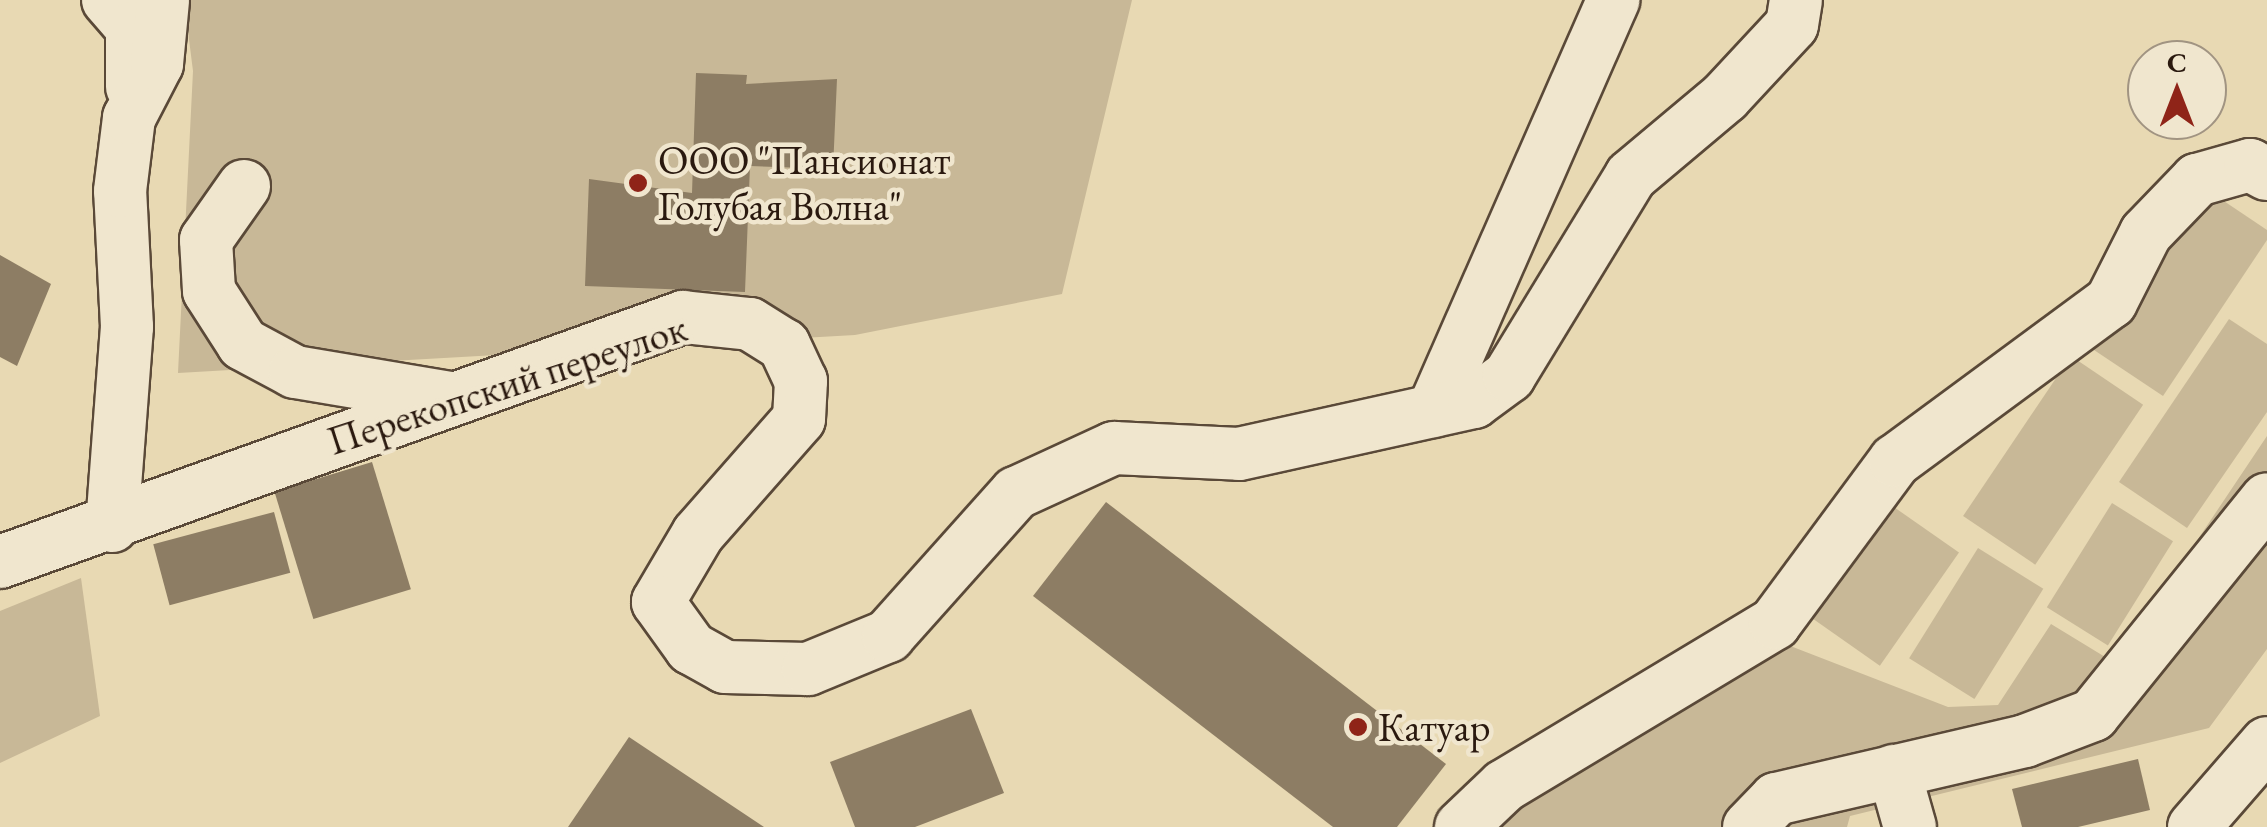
<!DOCTYPE html>
<meta charset="utf-8">
<style>
body{margin:0}
#map{position:relative;width:2267px;height:827px;overflow:hidden;background:#e8d9b3;font-family:"EB Garamond",serif}
div>[style]{position:absolute}
.green>*{inset:0;background:#c8b897;transform-origin:0 0}
.building>*{inset:0;background:#8d7d64;transform-origin:0 0}
.roads{filter:drop-shadow(2px 0 #5a4938) drop-shadow(-2px 0 #5a4938) drop-shadow(0 2px #5a4938) drop-shadow(0 -2px #5a4938)}
.minor>*{height:52px;margin:-26px;padding:0 26px;transform-origin:26px;border-radius:26px;background:#f0e6ce}
.dots>*{width:28px;height:28px;translate:-50% -50%;box-sizing:border-box;border:5px solid #f0e6ce;border-radius:50%}
span{translate:-50% -50%;white-space:nowrap;text-align:center;line-height:1.15;-webkit-text-stroke:9px #f0e6ce;paint-order:stroke}
.poi-label{font-size:40px;color:#2a190f}
.left{translate:0 -50%;text-align:left}
.street-label{font-size:40px;color:#2a190f}
.north{position:absolute;left:2127px;top:40px;width:100px;height:100px;box-sizing:border-box;background:#f0e6ce;border:2px solid #a19482;border-radius:50%;rotate:0deg;font-size:28px;font-weight:700;line-height:40px;text-align:center;color:#2a190f}
.north::after{content:'';display:block;margin:auto;width:35px;height:45px;background:#8f2418;clip-path:polygon(50% 0,100% 100%,50% 72%,0 100%)}
</style>
<div id="map">
<div class="green">
<i style="clip-path:polygon(184px 0,1132px 0,1062px 294px,855px 335px,178px 373px,193px 71px)"></i>
<i style="clip-path:polygon(2197px 183px,2267px 230px,2267px 240px,2163px 396px,2088px 346px)"></i>
<i style="clip-path:polygon(2229px 319px,2267px 344px,2267px 412px,2187px 528px,2119px 482px)"></i>
<i style="left:2071px;top:356px;width:87px;height:193px;rotate:34deg"></i>
<i style="clip-path:polygon(2267px 436px,2267px 649px,2209px 728px,1850px 816px,1847px 827px,1493px 827px,1780px 642px,1948px 707px,1998px 705px,2051px 624px,2115px 663px)"></i>
<i style="left:2112px;top:503px;width:72px;height:123px;rotate:32deg"></i>
<i style="left:1891px;top:505px;width:83px;height:138px;rotate:35deg"></i>
<i style="left:1978px;top:548px;width:77px;height:130px;rotate:32deg"></i>
<i style="clip-path:polygon(81px 578px,100px 716px,0 763px,0 611px)"></i>
</div>
<div class="building">
<i style="clip-path:polygon(696px 73px,747px 75px,746px 84px,837px 79px,833px 169px,750px 166px,745px 292px,585px 286px,589px 179px,692px 193px)"></i>
<i style="clip-path:polygon(0 255px,51px 284px,17px 366px,0 357px)"></i>
<i style="left:372px;top:462px;width:133px;height:102px;rotate:73deg"></i>
<i style="clip-path:polygon(1106px 502px,1446px 764px,1397px 827px,1333px 827px,1033px 596px)"></i>
<i style="left:274px;top:512px;width:63px;height:125px;rotate:75deg"></i>
<i style="clip-path:polygon(971px 709px,1004px 793px,915px 827px,855px 827px,830px 762px)"></i>
<i style="clip-path:polygon(629px 737px,764px 827px,568px 827px)"></i>
<i style="clip-path:polygon(2138px 759px,2150px 810px,2078px 827px,2022px 827px,2012px 789px)"></i>
</div>
<div class="roads">
<div class="minor">
<i style="left:108px;top:0;width:37px;rotate:49deg"></i>
<i style="left:132px;top:28px;width:59px;rotate:90deg"></i>
<i style="left:244px;top:186px;width:66px;rotate:125.1deg"></i>
<i style="left:206px;top:240px;width:51px;rotate:86.6deg"></i>
<i style="left:209px;top:291px;width:63px;rotate:57.3deg"></i>
<i style="left:243px;top:344px;width:59px;rotate:28.3deg"></i>
<i style="left:295px;top:372px;width:158px;rotate:9.5deg"></i>
<i style="left:1433px;top:411px;width:449px;rotate:-66.3deg"></i>
<i style="left:112px;top:526px;width:200px;rotate:-85.7deg"></i>
<i style="left:127px;top:327px;width:136px;rotate:-92.9deg"></i>
<i style="left:120px;top:191px;width:74px;rotate:-83deg"></i>
<i style="left:129px;top:118px;width:61px;rotate:-62.6deg"></i>
<i style="left:157px;top:64px;width:64px;rotate:-84.6deg"></i>
<i style="left:0;top:562px;width:726px;rotate:-19.73deg"></i>
<i style="left:683px;top:317px;width:67px;rotate:6deg"></i>
<i style="left:750px;top:324px;width:40px;rotate:32deg"></i>
<i style="left:784px;top:345px;width:40px;rotate:65deg"></i>
<i style="left:801px;top:381px;width:38px;rotate:93deg"></i>
<i style="left:799px;top:419px;width:153px;rotate:131.3deg"></i>
<i style="left:698px;top:534px;width:79px;rotate:120.5deg"></i>
<i style="left:658px;top:602px;width:57px;rotate:54.3deg"></i>
<i style="left:691px;top:648px;width:39px;rotate:29deg"></i>
<i style="left:725px;top:667px;width:83px;rotate:1.4deg"></i>
<i style="left:808px;top:669px;width:87px;rotate:-22.4deg"></i>
<i style="left:888px;top:636px;width:192px;rotate:-48.2deg"></i>
<i style="left:1016px;top:493px;width:108px;rotate:-24.7deg"></i>
<i style="left:1114px;top:448px;width:125px;rotate:2.7deg"></i>
<i style="left:1239px;top:454px;width:241px;rotate:-12.5deg"></i>
<i style="left:1474px;top:402px;width:44px;rotate:-36.6deg"></i>
<i style="left:1509px;top:376px;width:234px;rotate:-58.6deg"></i>
<i style="left:1631px;top:176px;width:123px;rotate:-40deg"></i>
<i style="left:1725px;top:97px;width:98px;rotate:-47.1deg"></i>
<i style="left:1792px;top:25px;width:25px;rotate:-81deg"></i>
<i style="left:1894px;top:771px;width:58px;rotate:74.1deg"></i>
<i style="left:1461px;top:827px;width:59px;rotate:-43.6deg"></i>
<i style="left:1504px;top:786px;width:316px;rotate:-31deg"></i>
<i style="left:1775px;top:623px;width:202px;rotate:-53.5deg"></i>
<i style="left:1895px;top:461px;width:268px;rotate:-36.4deg"></i>
<i style="left:2111px;top:302px;width:77px;rotate:-63.1deg"></i>
<i style="left:2146px;top:233px;width:74px;rotate:-46.1deg"></i>
<i style="left:2197px;top:180px;width:55px;rotate:-15.8deg"></i>
<i style="left:2250px;top:165px;width:19px;rotate:28deg"></i>
<i style="left:1749px;top:827px;width:39px;rotate:-46deg"></i>
<i style="left:1776px;top:799px;width:256px;rotate:-13.1deg"></i>
<i style="left:2025px;top:741px;width:73px;rotate:-20.9deg"></i>
<i style="left:2093px;top:715px;width:277px;rotate:-51.1deg"></i>
<i style="left:2194px;top:827px;width:111px;rotate:-49deg"></i>
</div>
</div>
<div class="dots">
<i style="left:638px;top:183px;background:#8f2418"></i>
<i style="left:1358px;top:727px;background:#8f2418"></i>
</div>
<div class="poi-label">
<span class="left" style="left:658px;top:183px">ООО "Пансионат<br>Голубая Волна"</span>
<span class="left" style="left:1378px;top:727px">Катуар</span>
</div>
<div class="street-label">
<span style="left:507px;top:384px;rotate:-18deg">Перекопский переулок</span>
</div>
<div class="north">С</div>
</div>
